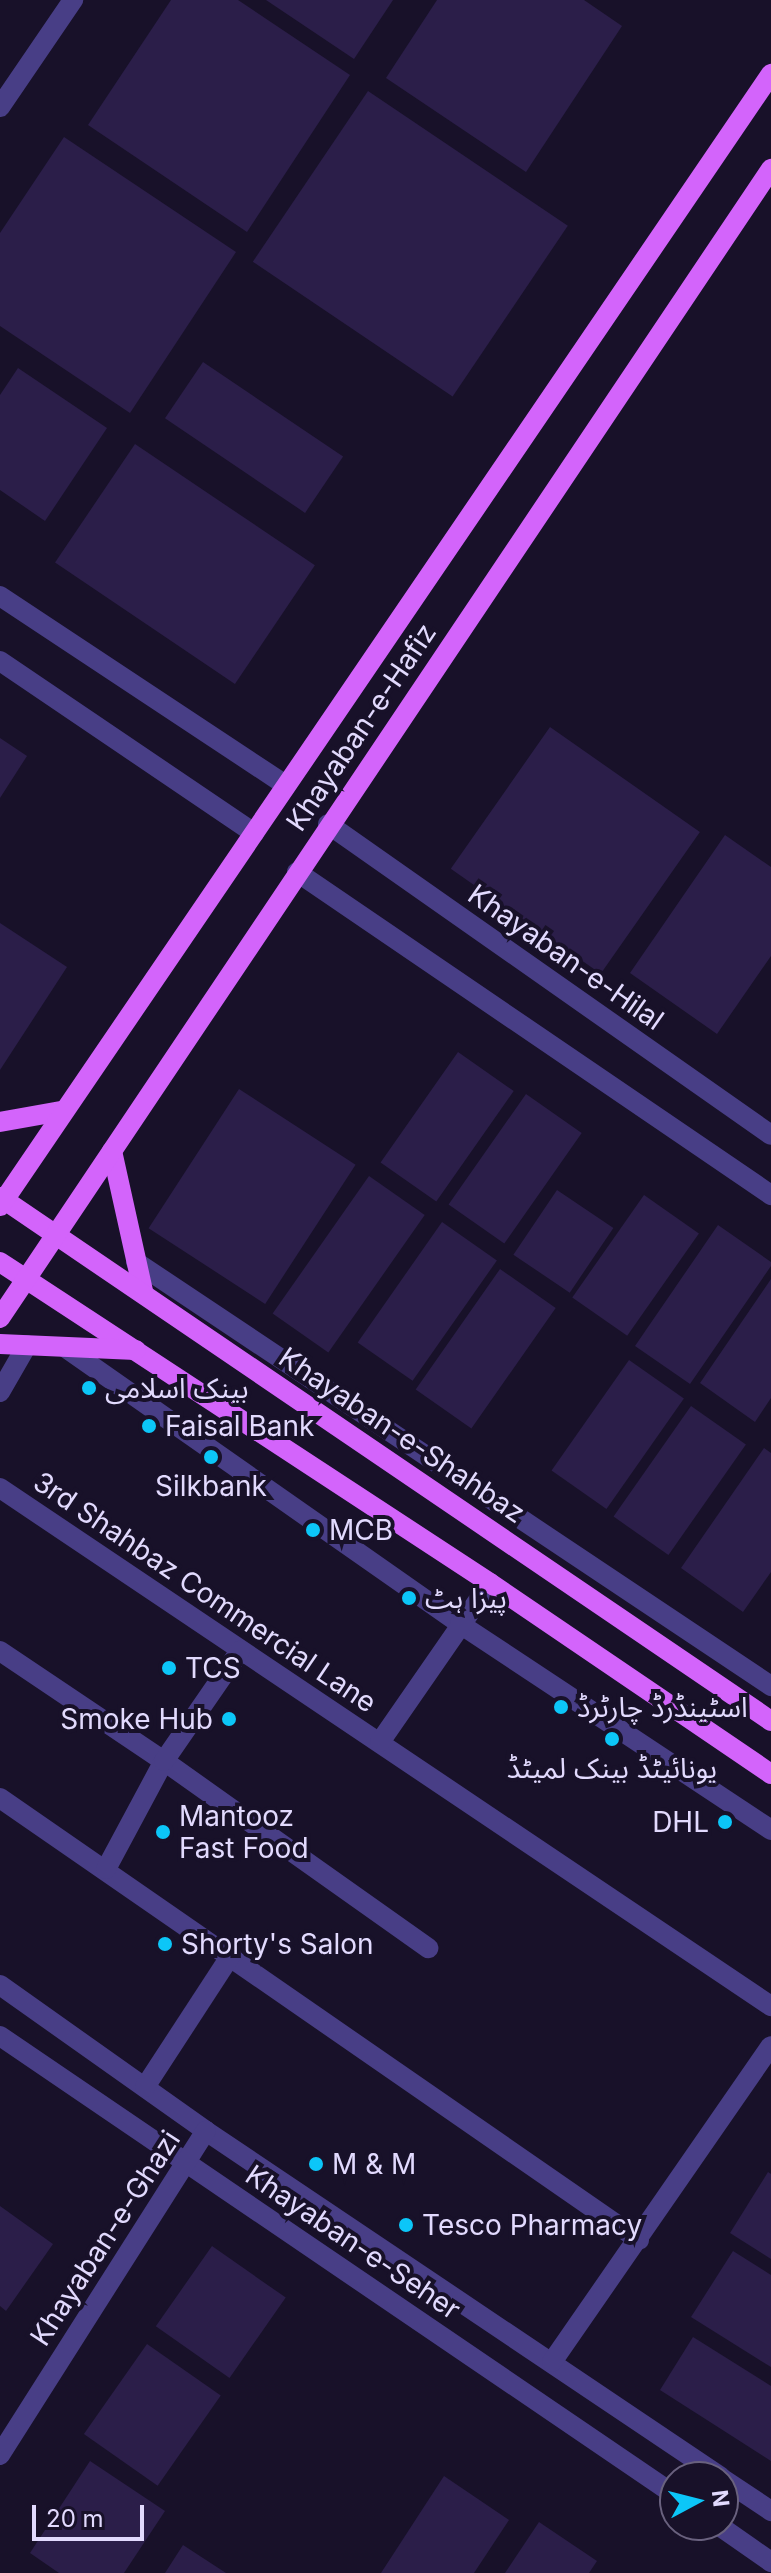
<!DOCTYPE html>
<meta charset="utf-8">
<style>
body{margin:0}
#map{position:relative;width:771px;height:2573px;overflow:hidden;background:#181129;font-family:Inter,"Noto Sans Arabic",sans-serif}
div>[style]{position:absolute}
.building>*{inset:0;background:#2b1e49;transform-origin:0 0}
.minor>*{height:20px;margin:-10px;padding:0 10px;transform-origin:10px;border-radius:10px;background:#483e86}
.major>*{height:20px;margin:-10px;padding:0 10px;transform-origin:10px;border-radius:10px;background:#d364fb}
.dots>*{width:22px;height:22px;translate:-50% -50%;box-sizing:border-box;border:4px solid #181129;border-radius:50%}
span{translate:-50% -50%;white-space:nowrap;text-align:center;line-height:1.15;-webkit-text-stroke:8px #181129;paint-order:stroke}
.street-label{font-size:28px;color:#e2dafe}
.poi-label{font-size:28px;color:#e2dafe}
.left{translate:0 -50%;text-align:left}
.right{translate:-100% -50%;text-align:right}
.north{position:absolute;left:659px;top:2461px;width:80px;height:80px;box-sizing:border-box;background:#181129;border:2px solid #69617e;border-radius:50%;rotate:83deg;font-size:22px;font-weight:700;line-height:32px;text-align:center;color:#e2dafe}
.north::after{content:'';display:block;margin:auto;width:28px;height:36px;background:#0cc6f8;clip-path:polygon(50% 0,100% 100%,50% 72%,0 100%)}
.scale{position:absolute;left:32px;top:2505px;width:112px;height:36px;box-sizing:border-box;border:4px solid #e2dafe;border-top:0;padding-left:10px;font-size:24px;line-height:28px;white-space:nowrap;color:#e2dafe;-webkit-text-stroke:6px #181129;paint-order:stroke}
</style>
<div id="map">
<div class="building">
<i style="clip-path:polygon(171px 0,238px 0,350px 75px,247px 232px,88px 125px)"></i>
<i style="clip-path:polygon(266px 0,393px 0,354px 59px)"></i>
<i style="clip-path:polygon(437px 0,584px 0,622px 26px,526px 172px,386px 78px)"></i>
<i style="left:368px;top:91px;width:241px;height:206px;rotate:34deg"></i>
<i style="clip-path:polygon(64px 137px,236px 252px,130px 413px,0 326px,0 233px)"></i>
<i style="left:203px;top:362px;width:169px;height:68px;rotate:34deg"></i>
<i style="clip-path:polygon(18px 368px,107px 428px,45px 521px,0 490px,0 395px)"></i>
<i style="left:135px;top:444px;width:217px;height:143px;rotate:34deg"></i>
<i style="left:550px;top:727px;width:183px;height:173px;rotate:35deg"></i>
<i style="clip-path:polygon(0 738px,27px 756px,0 798px)"></i>
<i style="clip-path:polygon(725px 835px,771px 867px,771px 956px,717px 1034px,630px 973px)"></i>
<i style="clip-path:polygon(0 923px,67px 967px,0 1070px)"></i>
<i style="left:458px;top:1052px;width:68px;height:135px;rotate:35deg"></i>
<i style="left:239px;top:1089px;width:139px;height:166px;rotate:33deg"></i>
<i style="left:526px;top:1094px;width:68px;height:135px;rotate:35deg"></i>
<i style="left:369px;top:1176px;width:68px;height:168px;rotate:35deg"></i>
<i style="left:557px;top:1190px;width:68px;height:78px;rotate:34deg"></i>
<i style="left:644px;top:1195px;width:67px;height:125px;rotate:35deg"></i>
<i style="left:442px;top:1222px;width:67px;height:147px;rotate:35deg"></i>
<i style="clip-path:polygon(718px 1225px,771px 1262px,771px 1266px,690px 1384px,635px 1346px)"></i>
<i style="left:500px;top:1269px;width:68px;height:147px;rotate:35deg"></i>
<i style="clip-path:polygon(771px 1279px,771px 1398px,755px 1422px,700px 1383px)"></i>
<i style="left:629px;top:1360px;width:67px;height:135px;rotate:35deg"></i>
<i style="left:691px;top:1406px;width:67px;height:135px;rotate:35deg"></i>
<i style="clip-path:polygon(764px 1448px,771px 1453px,771px 1572px,743px 1612px,681px 1568px)"></i>
<i style="clip-path:polygon(768px 2172px,771px 2174px,771px 2259px,730px 2233px)"></i>
<i style="clip-path:polygon(0 2206px,53px 2244px,6px 2311px,0 2306px)"></i>
<i style="left:212px;top:2246px;width:90px;height:98px;rotate:35deg"></i>
<i style="clip-path:polygon(733px 2251px,771px 2275px,771px 2367px,691px 2317px)"></i>
<i style="clip-path:polygon(693px 2337px,771px 2386px,771px 2461px,660px 2390px)"></i>
<i style="left:147px;top:2344px;width:90px;height:110px;rotate:35deg"></i>
<i style="clip-path:polygon(90px 2461px,165px 2511px,124px 2573px,59px 2573px,30px 2553px)"></i>
<i style="clip-path:polygon(444px 2476px,509px 2520px,474px 2573px,381px 2573px)"></i>
<i style="clip-path:polygon(539px 2522px,597px 2561px,589px 2573px,505px 2573px)"></i>
<i style="clip-path:polygon(183px 2545px,226px 2573px,165px 2573px)"></i>
</div>
<div class="minor">
<i style="left:0;top:107px;width:130px;rotate:-55.7deg"></i>
<i style="left:0;top:596px;width:343px;rotate:33.5deg"></i>
<i style="left:0;top:661px;width:307px;rotate:34.1deg"></i>
<i style="left:328px;top:824px;width:541px;rotate:35.07deg"></i>
<i style="left:297px;top:872px;width:574px;rotate:34.27deg"></i>
<i style="left:136px;top:1262px;width:764px;rotate:33.73deg"></i>
<i style="left:66px;top:1348px;width:481px;rotate:35deg"></i>
<i style="left:460px;top:1624px;width:373px;rotate:33.5deg"></i>
<i style="left:0;top:1392px;width:54px;rotate:-60.1deg"></i>
<i style="left:0;top:1488px;width:929px;rotate:33.9deg"></i>
<i style="left:0;top:1651px;width:197px;rotate:33.9deg"></i>
<i style="left:164px;top:1761px;width:324px;rotate:35.3deg"></i>
<i style="left:380px;top:1742px;width:193px;rotate:-55.3deg"></i>
<i style="left:0;top:1798px;width:777px;rotate:34.67deg"></i>
<i style="left:106px;top:1869px;width:123px;rotate:-61.8deg"></i>
<i style="left:164px;top:1761px;width:134px;rotate:-55.4deg"></i>
<i style="left:0;top:1985px;width:252px;rotate:35.3deg"></i>
<i style="left:206px;top:2131px;width:620px;rotate:33.89deg"></i>
<i style="left:0;top:2036px;width:816px;rotate:34.22deg"></i>
<i style="left:145px;top:2087px;width:158px;rotate:-56.9deg"></i>
<i style="left:552px;top:2362px;width:384px;rotate:-55.3deg"></i>
<i style="left:0;top:2455px;width:384px;rotate:-57.6deg"></i>
<i style="left:723px;top:2479px;width:58px;rotate:33.7deg"></i>
<i style="left:718px;top:2525px;width:65px;rotate:34.9deg"></i>
</div>
<div class="major">
<i style="left:0;top:1122px;width:63px;rotate:-10.1deg"></i>
<i style="left:112px;top:1151px;width:143px;rotate:77.5deg"></i>
<i style="left:0;top:1197px;width:932px;rotate:34.2deg"></i>
<i style="left:0;top:1206px;width:1370px;rotate:-55.74deg"></i>
<i style="left:0;top:1262px;width:586px;rotate:33.23deg"></i>
<i style="left:490px;top:1583px;width:340px;rotate:34.2deg"></i>
<i style="left:0;top:1318px;width:1384px;rotate:-56.14deg"></i>
<i style="left:0;top:1344px;width:136px;rotate:2.5deg"></i>
</div>
<div class="dots">
<i style="left:89px;top:1388px;background:#0cc6f8"></i>
<i style="left:149px;top:1426px;background:#0cc6f8"></i>
<i style="left:211px;top:1457px;background:#0cc6f8"></i>
<i style="left:313px;top:1530px;background:#0cc6f8"></i>
<i style="left:409px;top:1598px;background:#0cc6f8"></i>
<i style="left:169px;top:1668px;background:#0cc6f8"></i>
<i style="left:561px;top:1707px;background:#0cc6f8"></i>
<i style="left:229px;top:1719px;background:#0cc6f8"></i>
<i style="left:612px;top:1739px;background:#0cc6f8"></i>
<i style="left:725px;top:1822px;background:#0cc6f8"></i>
<i style="left:163px;top:1832px;background:#0cc6f8"></i>
<i style="left:165px;top:1944px;background:#0cc6f8"></i>
<i style="left:316px;top:2164px;background:#0cc6f8"></i>
<i style="left:406px;top:2225px;background:#0cc6f8"></i>
</div>
<div class="street-label">
<span style="left:361px;top:727px;rotate:-56deg">Khayaban-e-Hafiz</span>
<span style="left:566px;top:957px;rotate:35deg">Khayaban-e-Hilal</span>
<span style="left:402px;top:1435px;rotate:34deg">Khayaban-e-Shahbaz</span>
<span style="left:205px;top:1592px;rotate:34deg">3rd Shahbaz Commercial Lane</span>
<span style="left:105px;top:2238px;rotate:-57deg">Khayaban-e-Ghazi</span>
<span style="left:353px;top:2242px;rotate:34deg">Khayaban-e-Seher</span>
</div>
<div class="poi-label">
<span class="left" style="left:105px;top:1388px">بینک اسلامی</span>
<span class="left" style="left:165px;top:1426px">Faisal Bank</span>
<span style="left:211px;top:1486px">Silkbank</span>
<span class="left" style="left:329px;top:1530px">MCB</span>
<span class="left" style="left:425px;top:1598px">پیزا ہٹ</span>
<span class="left" style="left:185px;top:1668px">TCS</span>
<span class="left" style="left:577px;top:1707px">اسٹینڈرڈ چارٹرڈ</span>
<span class="right" style="left:213px;top:1719px">Smoke Hub</span>
<span style="left:612px;top:1768px">یونائیٹڈ بینک لمیٹڈ</span>
<span class="left" style="left:179px;top:1832px">Mantooz<br>Fast Food</span>
<span class="right" style="left:709px;top:1822px">DHL</span>
<span class="left" style="left:181px;top:1944px">Shorty's Salon</span>
<span class="left" style="left:332px;top:2164px">M &amp; M</span>
<span class="left" style="left:422px;top:2225px">Tesco Pharmacy</span>
</div>
<div class="north">N</div>
<div class="scale">20 m</div>
</div>
